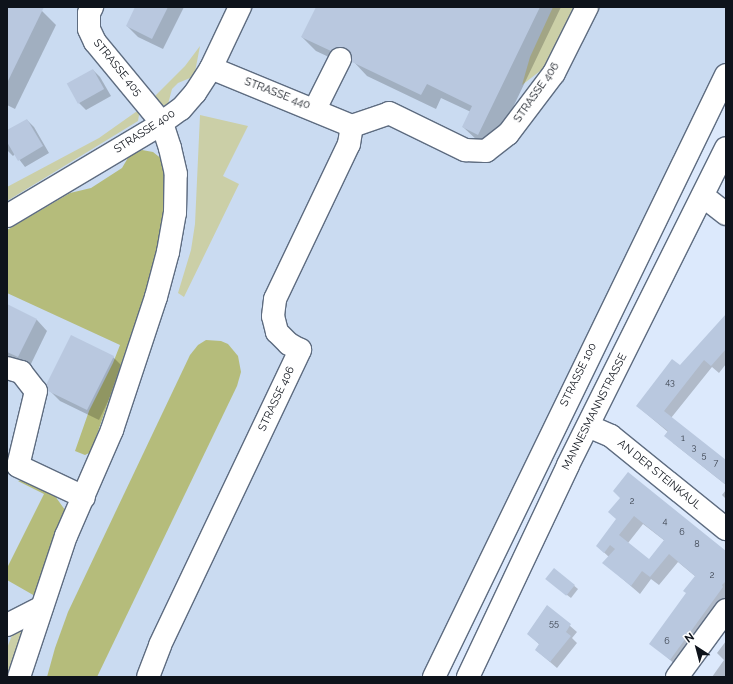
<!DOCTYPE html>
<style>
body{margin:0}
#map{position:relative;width:733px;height:684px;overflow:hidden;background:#dce9fc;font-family:Raleway,sans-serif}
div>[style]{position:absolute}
.built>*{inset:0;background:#cadbf1}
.green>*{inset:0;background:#cbcfa7}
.forest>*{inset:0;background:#b5bc7b}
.shadow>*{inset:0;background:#0003}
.building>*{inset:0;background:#b9c8df;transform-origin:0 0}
.roads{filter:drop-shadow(1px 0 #5e6c80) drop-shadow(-1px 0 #5e6c80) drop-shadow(0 1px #5e6c80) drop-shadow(0 -1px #5e6c80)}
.minor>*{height:22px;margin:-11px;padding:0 11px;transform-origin:11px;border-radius:11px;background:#fff}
.major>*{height:22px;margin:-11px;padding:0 11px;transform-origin:11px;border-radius:11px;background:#fff}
span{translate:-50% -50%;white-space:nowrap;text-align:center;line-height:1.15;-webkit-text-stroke:4px #fff;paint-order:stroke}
.number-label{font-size:9px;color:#39404c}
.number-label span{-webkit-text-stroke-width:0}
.street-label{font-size:11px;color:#0e131b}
.frame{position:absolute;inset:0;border:8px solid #0e131b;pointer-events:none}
.north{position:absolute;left:677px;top:628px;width:40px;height:40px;-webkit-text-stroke:3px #fff;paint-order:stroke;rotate:324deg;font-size:11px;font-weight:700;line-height:16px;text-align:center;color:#0e131b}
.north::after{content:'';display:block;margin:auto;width:14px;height:18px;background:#0e131b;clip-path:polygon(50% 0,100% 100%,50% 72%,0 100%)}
</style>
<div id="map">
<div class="built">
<i style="clip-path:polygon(7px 7px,726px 7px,726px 92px,443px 677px,7px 677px)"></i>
</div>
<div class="green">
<i style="clip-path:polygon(553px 7px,582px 7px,557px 58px,522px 85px,530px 57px)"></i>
<i style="clip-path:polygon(200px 46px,195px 72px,190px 78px,178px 83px,172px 89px,168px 104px,162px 106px,153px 98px,185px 66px)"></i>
<i style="clip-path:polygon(140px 109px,138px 121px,7px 201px,7px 187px,99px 138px)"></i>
<i style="clip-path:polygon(200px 115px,248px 126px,223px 176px,239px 184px,184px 297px,178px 293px,191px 250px,195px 224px)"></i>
<i style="clip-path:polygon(25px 630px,10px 677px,7px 677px,7px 648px,13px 633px)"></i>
</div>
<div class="forest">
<i style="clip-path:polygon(142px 150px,153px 152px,163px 160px,167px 192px,163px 224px,157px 257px,146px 291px,91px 452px,85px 455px,75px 451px,89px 411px,113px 363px,120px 345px,7px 293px,7px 230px,70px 193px,91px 188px,122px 168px,129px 156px)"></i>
<i style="clip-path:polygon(206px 340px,221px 341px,228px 344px,238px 356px,241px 372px,237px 386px,97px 677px,47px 677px,55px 648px,68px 612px,190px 355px,198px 345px)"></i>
<i style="clip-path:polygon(21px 480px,55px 496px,65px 510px,35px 596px,7px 580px,7px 568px,44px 494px,18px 481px)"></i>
</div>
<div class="shadow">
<i style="clip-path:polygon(7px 7px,33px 7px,42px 11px,56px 25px,15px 109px,7px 105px)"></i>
<i style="clip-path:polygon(136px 7px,184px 7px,163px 49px,138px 37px,127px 26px)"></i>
<i style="clip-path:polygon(317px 7px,561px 7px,493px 149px,478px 141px,463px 127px,471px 112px,441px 98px,436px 109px,367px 76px,353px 61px,346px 65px,316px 51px,302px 37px)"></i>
<i style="clip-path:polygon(93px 70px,100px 77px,111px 96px,86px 110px,79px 103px)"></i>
<i style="clip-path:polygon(27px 120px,34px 127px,49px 153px,25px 167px,15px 154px,13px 156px,7px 150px,7px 131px)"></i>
<i style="clip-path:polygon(7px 305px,37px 320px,47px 331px,29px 368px,7px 357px)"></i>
<i style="clip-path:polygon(726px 319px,726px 364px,719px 373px,712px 367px,671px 418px,726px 462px,726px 485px,673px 443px,668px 432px,637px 406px,680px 367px)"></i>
<i style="clip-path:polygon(113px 357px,124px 368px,99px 420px,60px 401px,49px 390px)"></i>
<i style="clip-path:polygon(726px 490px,726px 499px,722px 495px)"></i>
<i style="clip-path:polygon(evenodd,621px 498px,726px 552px,726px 603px,679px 668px,651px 643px,687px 594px,696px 577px,678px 562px,659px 585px,651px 579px,640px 594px,604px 563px,609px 557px,597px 546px,617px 519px,621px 498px,643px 524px,665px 541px,649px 560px,628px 543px,643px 524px)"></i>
<i style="clip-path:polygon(554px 569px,578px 589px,571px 598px,550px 582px)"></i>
<i style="clip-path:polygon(547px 606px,577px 632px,572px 638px,577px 643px,557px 668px,536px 650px,540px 645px,528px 634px)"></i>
<i style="clip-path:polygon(726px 641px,726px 677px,712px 677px,724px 660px,717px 653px)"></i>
</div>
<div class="building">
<i style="clip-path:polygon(7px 7px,44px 7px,7px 83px)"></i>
<i style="clip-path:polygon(135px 7px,168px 7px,152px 39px,126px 26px)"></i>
<i style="clip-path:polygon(316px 7px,540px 7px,478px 135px,462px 127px,472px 106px,427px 84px,421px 95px,352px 62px,351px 52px,345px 48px,339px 47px,331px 51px,301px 37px)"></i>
<i style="left:93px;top:69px;width:23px;height:30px;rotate:61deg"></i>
<i style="clip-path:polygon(27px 119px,43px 146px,18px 161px,7px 142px,7px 130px)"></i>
<i style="clip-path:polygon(7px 304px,37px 319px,18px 357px,7px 352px)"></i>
<i style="clip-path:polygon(726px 314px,726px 349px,711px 366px,704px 360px,664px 411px,726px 460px,726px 485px,664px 436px,668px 431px,636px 406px,672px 359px,680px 365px)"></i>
<i style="clip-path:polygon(71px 335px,114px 356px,87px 410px,48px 391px,46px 385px)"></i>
<i style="clip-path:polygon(evenodd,628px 472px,726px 551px,726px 581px,722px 585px,723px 587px,670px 660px,649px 644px,686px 593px,683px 591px,695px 576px,669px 554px,650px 577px,642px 571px,631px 586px,602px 563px,615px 549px,610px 545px,604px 553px,596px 546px,616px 519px,608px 512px,620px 498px,613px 491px,628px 472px,634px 516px,664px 540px,649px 559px,619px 535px,634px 516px)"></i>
<i style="left:554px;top:568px;width:27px;height:14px;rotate:39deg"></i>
<i style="clip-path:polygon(547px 605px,571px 624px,566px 632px,571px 636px,550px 662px,535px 650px,539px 644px,527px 634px)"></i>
</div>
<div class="roads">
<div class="minor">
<i style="left:211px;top:68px;width:152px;rotate:22.4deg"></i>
<i style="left:352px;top:126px;width:39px;rotate:-19deg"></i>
<i style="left:389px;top:113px;width:85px;rotate:26deg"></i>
<i style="left:465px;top:150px;width:21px;rotate:3deg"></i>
<i style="left:486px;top:151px;width:28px;rotate:-38deg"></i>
<i style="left:508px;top:134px;width:76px;rotate:-53deg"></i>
<i style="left:554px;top:73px;width:74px;rotate:-63.4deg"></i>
<i style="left:315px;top:109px;width:56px;rotate:-63.4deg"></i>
<i style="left:703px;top:196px;width:29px;rotate:38deg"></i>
<i style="left:7px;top:216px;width:170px;rotate:-30.8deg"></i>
<i style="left:153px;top:129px;width:34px;rotate:-36deg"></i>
<i style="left:181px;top:109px;width:21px;rotate:-49deg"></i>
<i style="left:195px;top:93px;width:30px;rotate:-57deg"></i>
<i style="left:211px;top:68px;width:68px;rotate:-64.6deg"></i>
<i style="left:7px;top:368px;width:15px;rotate:16deg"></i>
<i style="left:21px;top:372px;width:24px;rotate:52deg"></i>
<i style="left:36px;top:391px;width:77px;rotate:103.5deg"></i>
<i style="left:18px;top:466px;width:73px;rotate:25.2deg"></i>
<i style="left:588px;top:426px;width:25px;rotate:23deg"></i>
<i style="left:611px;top:436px;width:148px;rotate:39deg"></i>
<i style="left:7px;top:625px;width:39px;rotate:-27deg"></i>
<i style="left:19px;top:677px;width:149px;rotate:-71.6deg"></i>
<i style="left:66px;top:536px;width:116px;rotate:-66.5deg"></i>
<i style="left:112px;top:430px;width:140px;rotate:-71.7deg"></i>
<i style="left:156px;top:297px;width:47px;rotate:-75.1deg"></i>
<i style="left:168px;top:252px;width:40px;rotate:-80deg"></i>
<i style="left:175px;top:213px;width:39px;rotate:-89deg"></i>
<i style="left:176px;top:174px;width:27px;rotate:-103deg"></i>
<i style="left:170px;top:148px;width:26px;rotate:-108deg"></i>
<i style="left:162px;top:123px;width:105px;rotate:-129.6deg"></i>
<i style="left:95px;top:42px;width:14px;rotate:-115deg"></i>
<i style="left:89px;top:29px;width:16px;rotate:-90deg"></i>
<i style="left:89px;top:13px;width:7px;rotate:-63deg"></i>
<i style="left:148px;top:677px;width:34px;rotate:-69deg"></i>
<i style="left:160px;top:645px;width:327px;rotate:-64.6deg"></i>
<i style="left:300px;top:350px;width:13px;rotate:-151deg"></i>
<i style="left:289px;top:344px;width:17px;rotate:-135deg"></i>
<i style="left:277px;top:332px;width:16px;rotate:-104deg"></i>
<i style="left:273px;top:316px;width:17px;rotate:-83deg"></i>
<i style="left:275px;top:299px;width:172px;rotate:-64.5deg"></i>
<i style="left:349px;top:144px;width:18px;rotate:-81deg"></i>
<i style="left:434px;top:677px;width:669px;rotate:-64.12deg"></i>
<i style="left:677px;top:677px;width:83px;rotate:-53.8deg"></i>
</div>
<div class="major">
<i style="left:468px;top:677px;width:234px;rotate:-64.7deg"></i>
<i style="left:568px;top:465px;width:354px;rotate:-63.5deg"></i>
</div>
</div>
<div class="number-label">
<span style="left:670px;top:382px">43</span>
<span style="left:683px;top:438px">1</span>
<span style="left:694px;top:447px">3</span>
<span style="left:704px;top:455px">5</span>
<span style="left:716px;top:463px">7</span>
<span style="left:632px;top:501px">2</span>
<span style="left:665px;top:521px">4</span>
<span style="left:682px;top:532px">6</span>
<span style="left:697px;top:544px">8</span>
<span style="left:712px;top:575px">2</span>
<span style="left:554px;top:623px">55</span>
<span style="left:667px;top:641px">6</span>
</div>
<div class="street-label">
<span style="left:117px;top:68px;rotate:51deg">STRASSE 405</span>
<span style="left:537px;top:93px;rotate:-55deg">STRASSE 406</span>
<span style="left:277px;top:94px;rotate:21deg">STRASSE 440</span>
<span style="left:145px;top:132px;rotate:-33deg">STRASSE 400</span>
<span style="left:579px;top:375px;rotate:-64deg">STRASSE 100</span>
<span style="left:277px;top:399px;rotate:-65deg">STRASSE 406</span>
<span style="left:595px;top:412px;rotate:-63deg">MANNESMANNSTRASSE</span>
<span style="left:659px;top:475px;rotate:39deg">AN DER STEINKAUL</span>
</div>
<div class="frame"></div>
<div class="north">N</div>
</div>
